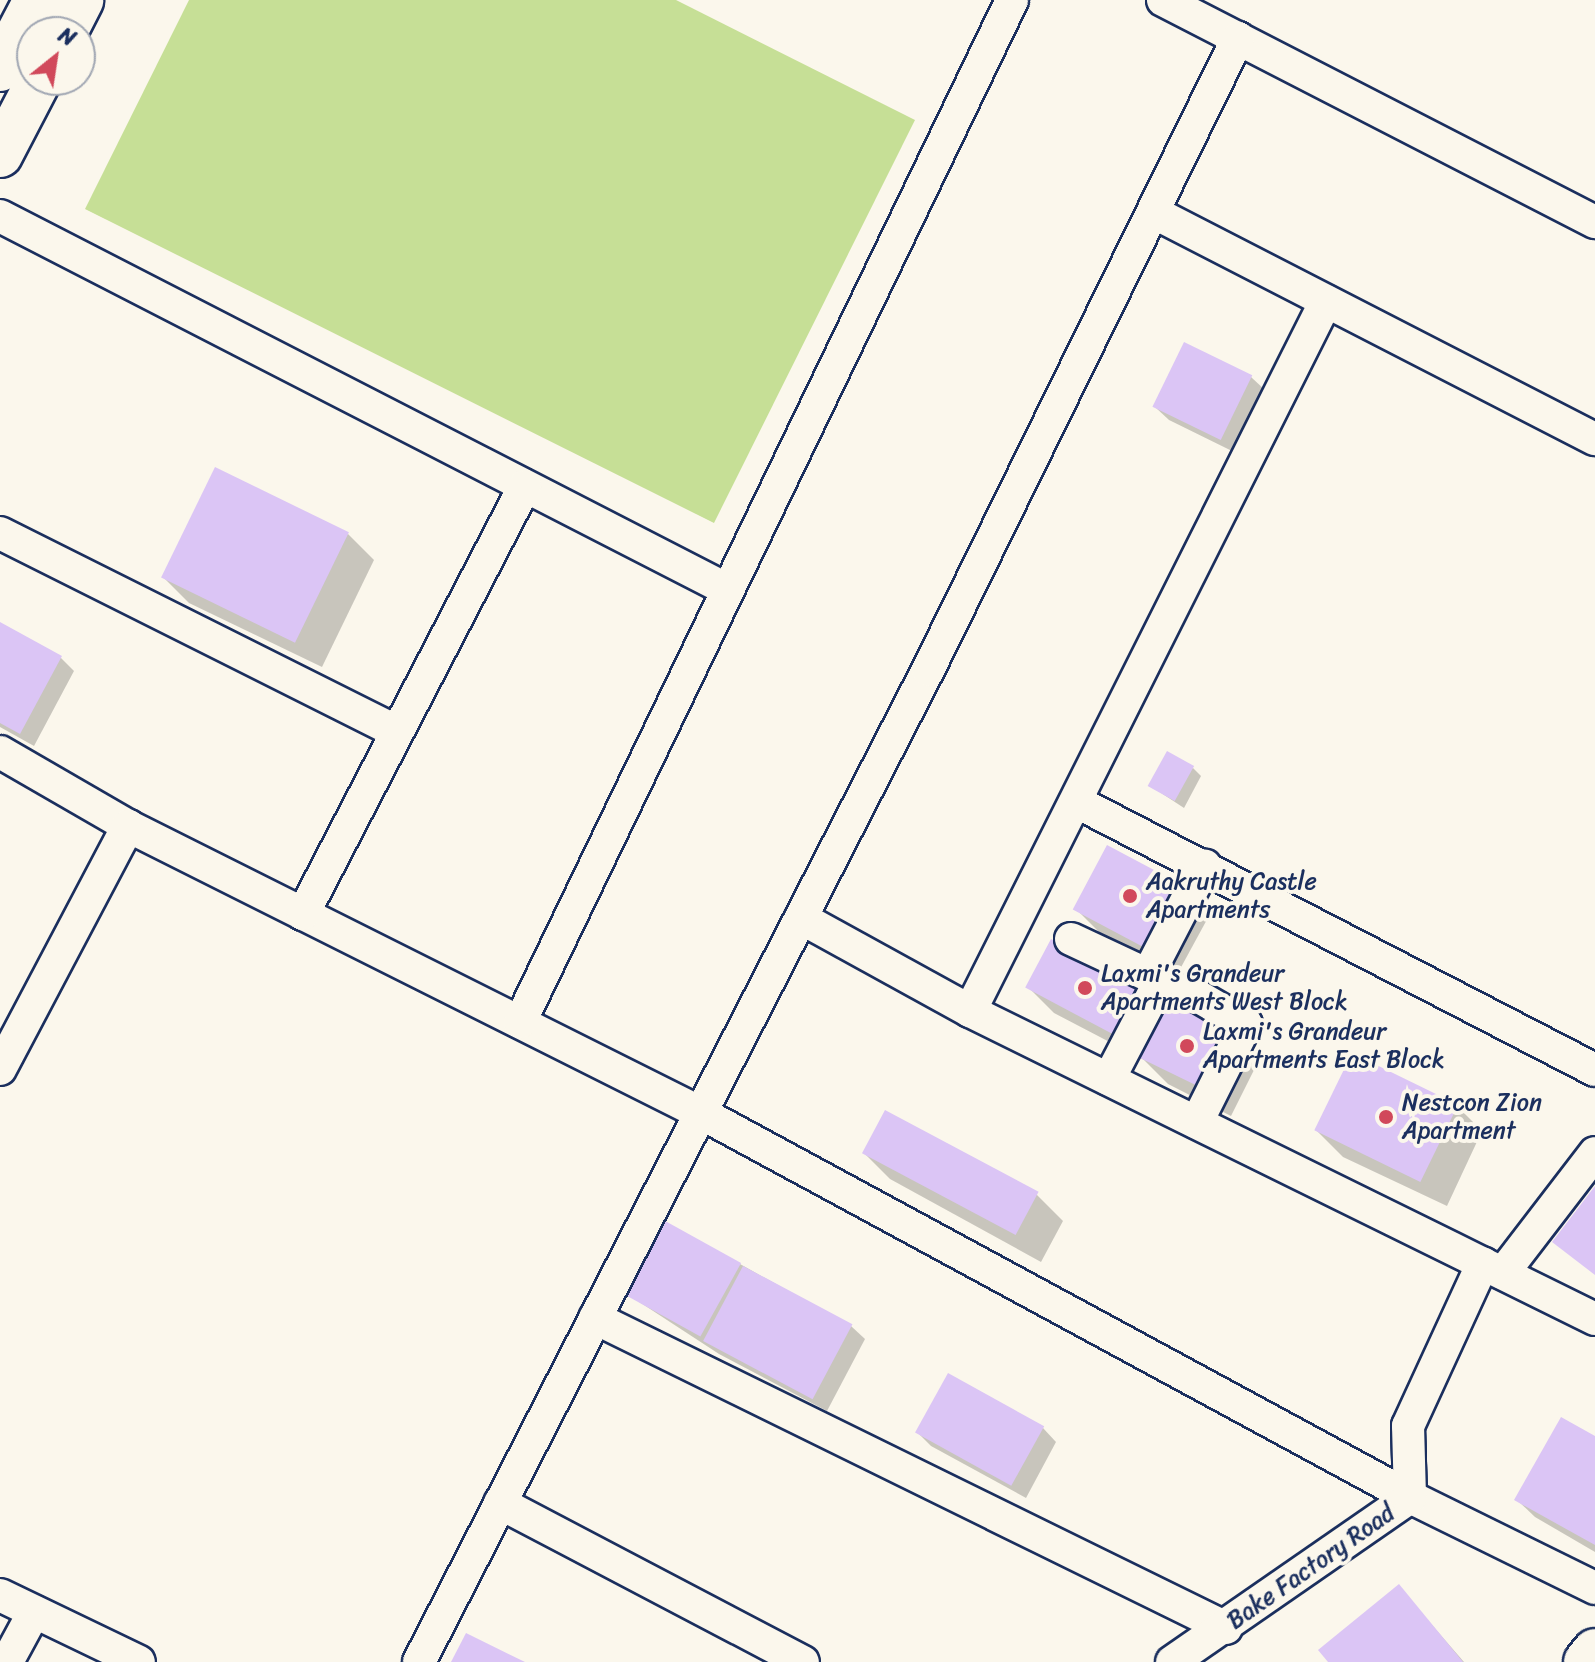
<!DOCTYPE html>
<style>
body{margin:0}
#map{position:relative;width:1595px;height:1662px;overflow:hidden;background:#fbf7ec;font-family:Sriracha,sans-serif}
div>[style]{position:absolute}
.green>*{inset:0;background:#c6df96}
.shadow>*{inset:0;background:#0003}
.building>*{inset:0;background:#dbc5f5;transform-origin:0 0}
.roads{filter:drop-shadow(2px 0 #1b2f5e) drop-shadow(-2px 0 #1b2f5e) drop-shadow(0 2px #1b2f5e) drop-shadow(0 -2px #1b2f5e)}
.street>*{height:32px;margin:-16px;padding:0 16px;transform-origin:16px;border-radius:16px;background:#fbf7ec}
.secondary>*{height:44px;margin:-22px;padding:0 22px;transform-origin:22px;border-radius:22px;background:#fbf7ec}
.dots>*{width:22px;height:22px;translate:-50% -50%;box-sizing:border-box;border:4px solid #fbf7ec;border-radius:50%}
span{translate:-50% -50%;white-space:nowrap;text-align:center;line-height:1.15;-webkit-text-stroke:8px #fbf7ec;paint-order:stroke}
.poi-label{font-size:24px;color:#1b2f5e}
.left{translate:0 -50%;text-align:left}
.street-label{font-size:24px;color:#1b2f5e}
.north{position:absolute;left:16px;top:16px;width:80px;height:80px;box-sizing:border-box;background:#fbf7ec;border:2px solid #a1a7b3;border-radius:50%;rotate:30deg;font-size:22px;font-weight:700;line-height:32px;text-align:center;color:#1b2f5e}
.north::after{content:'';display:block;margin:auto;width:28px;height:36px;background:#d1495b;clip-path:polygon(50% 0,100% 100%,50% 72%,0 100%)}
</style>
<div id="map">
<div class="green">
<i style="clip-path:polygon(189px 0,676px 0,915px 120px,714px 523px,85px 209px)"></i>
</div>
<div class="shadow">
<i style="clip-path:polygon(1185px 345px,1251px 377px,1265px 390px,1234px 452px,1169px 420px,1155px 407px)"></i>
<i style="clip-path:polygon(348px 534px,374px 560px,322px 667px,189px 603px,163px 577px)"></i>
<i style="clip-path:polygon(0 624px,61px 658px,74px 671px,34px 746px,0 727px)"></i>
<i style="clip-path:polygon(1193px 768px,1201px 776px,1184px 808px,1149px 785px)"></i>
<i style="clip-path:polygon(1184px 888px,1210px 914px,1179px 971px,1102px 935px,1076px 909px)"></i>
<i style="clip-path:polygon(1028px 987px,1144px 990px,1166px 1011px,1234px 1032px,1260px 1058px,1231px 1116px,1168px 1084px,1144px 1060px,1054px 1013px)"></i>
<i style="clip-path:polygon(1456px 1105px,1482px 1131px,1447px 1206px,1343px 1157px,1317px 1131px)"></i>
<i style="clip-path:polygon(864px 1153px,1037px 1195px,1063px 1221px,1041px 1262px,890px 1179px)"></i>
<i style="clip-path:polygon(740px 1264px,851px 1326px,865px 1339px,827px 1411px,719px 1354px,621px 1290px)"></i>
<i style="clip-path:polygon(1043px 1428px,1056px 1442px,1026px 1498px,931px 1446px,918px 1433px)"></i>
<i style="clip-path:polygon(1595px 1438px,1595px 1552px,1535px 1517px,1517px 1500px)"></i>
<i style="clip-path:polygon(1399px 1587px,1464px 1662px,1331px 1662px)"></i>
</div>
<div class="building">
<i style="left:1184px;top:342px;width:76px;height:72px;rotate:26deg"></i>
<i style="left:215px;top:467px;width:149px;height:123px;rotate:26deg"></i>
<i style="clip-path:polygon(0 622px,62px 656px,20px 734px,0 723px)"></i>
<i style="left:1167px;top:751px;width:31px;height:40px;rotate:29deg"></i>
<i style="left:1107px;top:845px;width:88px;height:73px;rotate:28deg"></i>
<i style="left:1051px;top:939px;width:106px;height:55px;rotate:28deg"></i>
<i style="left:1170px;top:998px;width:72px;height:67px;rotate:26deg"></i>
<i style="left:1352px;top:1053px;width:118px;height:86px;rotate:26deg"></i>
<i style="left:885px;top:1110px;width:174px;height:49px;rotate:28deg"></i>
<i style="clip-path:polygon(1595px 1186px,1595px 1275px,1552px 1242px)"></i>
<i style="left:658px;top:1217px;width:95px;height:84px;rotate:29deg"></i>
<i style="left:743px;top:1266px;width:124px;height:85px;rotate:28deg"></i>
<i style="left:948px;top:1373px;width:110px;height:68px;rotate:29deg"></i>
<i style="clip-path:polygon(1561px 1417px,1595px 1436px,1595px 1545px,1514px 1500px)"></i>
<i style="clip-path:polygon(1399px 1584px,1463px 1662px,1328px 1662px,1318px 1650px)"></i>
<i style="clip-path:polygon(466px 1633px,525px 1662px,451px 1662px)"></i>
</div>
<div class="roads">
<div class="street">
<i style="left:1163px;top:0;width:486px;rotate:27.2deg"></i>
<i style="left:1153px;top:212px;width:497px;rotate:27.2deg"></i>
<i style="left:0;top:216px;width:816px;rotate:27.19deg"></i>
<i style="left:0;top:533px;width:443px;rotate:26.6deg"></i>
<i style="left:0;top:752px;width:148px;rotate:30deg"></i>
<i style="left:128px;top:826px;width:641px;rotate:26.61deg"></i>
<i style="left:701px;top:1113px;width:806px;rotate:28.44deg"></i>
<i style="left:1410px;top:1497px;width:206px;rotate:26.2deg"></i>
<i style="left:1077px;top:802px;width:583px;rotate:27.36deg"></i>
<i style="left:303px;top:914px;width:482px;rotate:-62.6deg"></i>
<i style="left:801px;top:918px;width:193px;rotate:28.8deg"></i>
<i style="left:970px;top:1011px;width:697px;rotate:26.23deg"></i>
<i style="left:1071px;top:939px;width:89px;rotate:25.1deg"></i>
<i style="left:1152px;top:977px;width:11px;rotate:63deg"></i>
<i style="left:1157px;top:987px;width:104px;rotate:117.6deg"></i>
<i style="left:1154px;top:963px;width:110px;rotate:-62.5deg"></i>
<i style="left:1187px;top:990px;width:68px;rotate:30deg"></i>
<i style="left:1246px;top:1024px;width:110px;rotate:116.6deg"></i>
<i style="left:970px;top:1011px;width:794px;rotate:-63.37deg"></i>
<i style="left:520px;top:1022px;width:1134px;rotate:-64.29deg"></i>
<i style="left:0;top:1069px;width:275px;rotate:-62.2deg"></i>
<i style="left:1503px;top:1273px;width:151px;rotate:-52.5deg"></i>
<i style="left:595px;top:1318px;width:703px;rotate:26.16deg"></i>
<i style="left:500px;top:1503px;width:342px;rotate:27.7deg"></i>
<i style="left:0;top:1595px;width:154px;rotate:25.7deg"></i>
<i style="left:7px;top:1662px;width:57px;rotate:-61.6deg"></i>
<i style="left:419px;top:1662px;width:1115px;rotate:-62.84deg"></i>
<i style="left:928px;top:670px;width:704px;rotate:-63.87deg"></i>
<i style="left:1172px;top:1662px;width:290px;rotate:-34.7deg"></i>
<i style="left:1410px;top:1497px;width:71px;rotate:-91.6deg"></i>
<i style="left:1408px;top:1426px;width:179px;rotate:-65.3deg"></i>
</div>
<div class="secondary">
<i style="left:65px;top:32px;width:36px;rotate:-63deg"></i>
<i style="left:0;top:69px;width:78px;rotate:-62.4deg"></i>
<i style="left:0;top:155px;width:85px;rotate:-62.5deg"></i>
<i style="left:1586px;top:1662px;width:14px;rotate:-51deg"></i>
</div>
</div>
<div class="dots">
<i style="left:1130px;top:896px;background:#d1495b"></i>
<i style="left:1085px;top:988px;background:#d1495b"></i>
<i style="left:1187px;top:1046px;background:#d1495b"></i>
<i style="left:1386px;top:1117px;background:#d1495b"></i>
</div>
<div class="poi-label">
<span class="left" style="left:1146px;top:896px">Aakruthy Castle<br>Apartments</span>
<span class="left" style="left:1101px;top:988px">Laxmi's Grandeur<br>Apartments West Block</span>
<span class="left" style="left:1203px;top:1046px">Laxmi's Grandeur<br>Apartments East Block</span>
<span class="left" style="left:1402px;top:1117px">Nestcon Zion<br>Apartment</span>
</div>
<div class="street-label">
<span style="left:1311px;top:1567px;rotate:-35deg">Bake Factory Road</span>
</div>
<div class="north">N</div>
</div>
